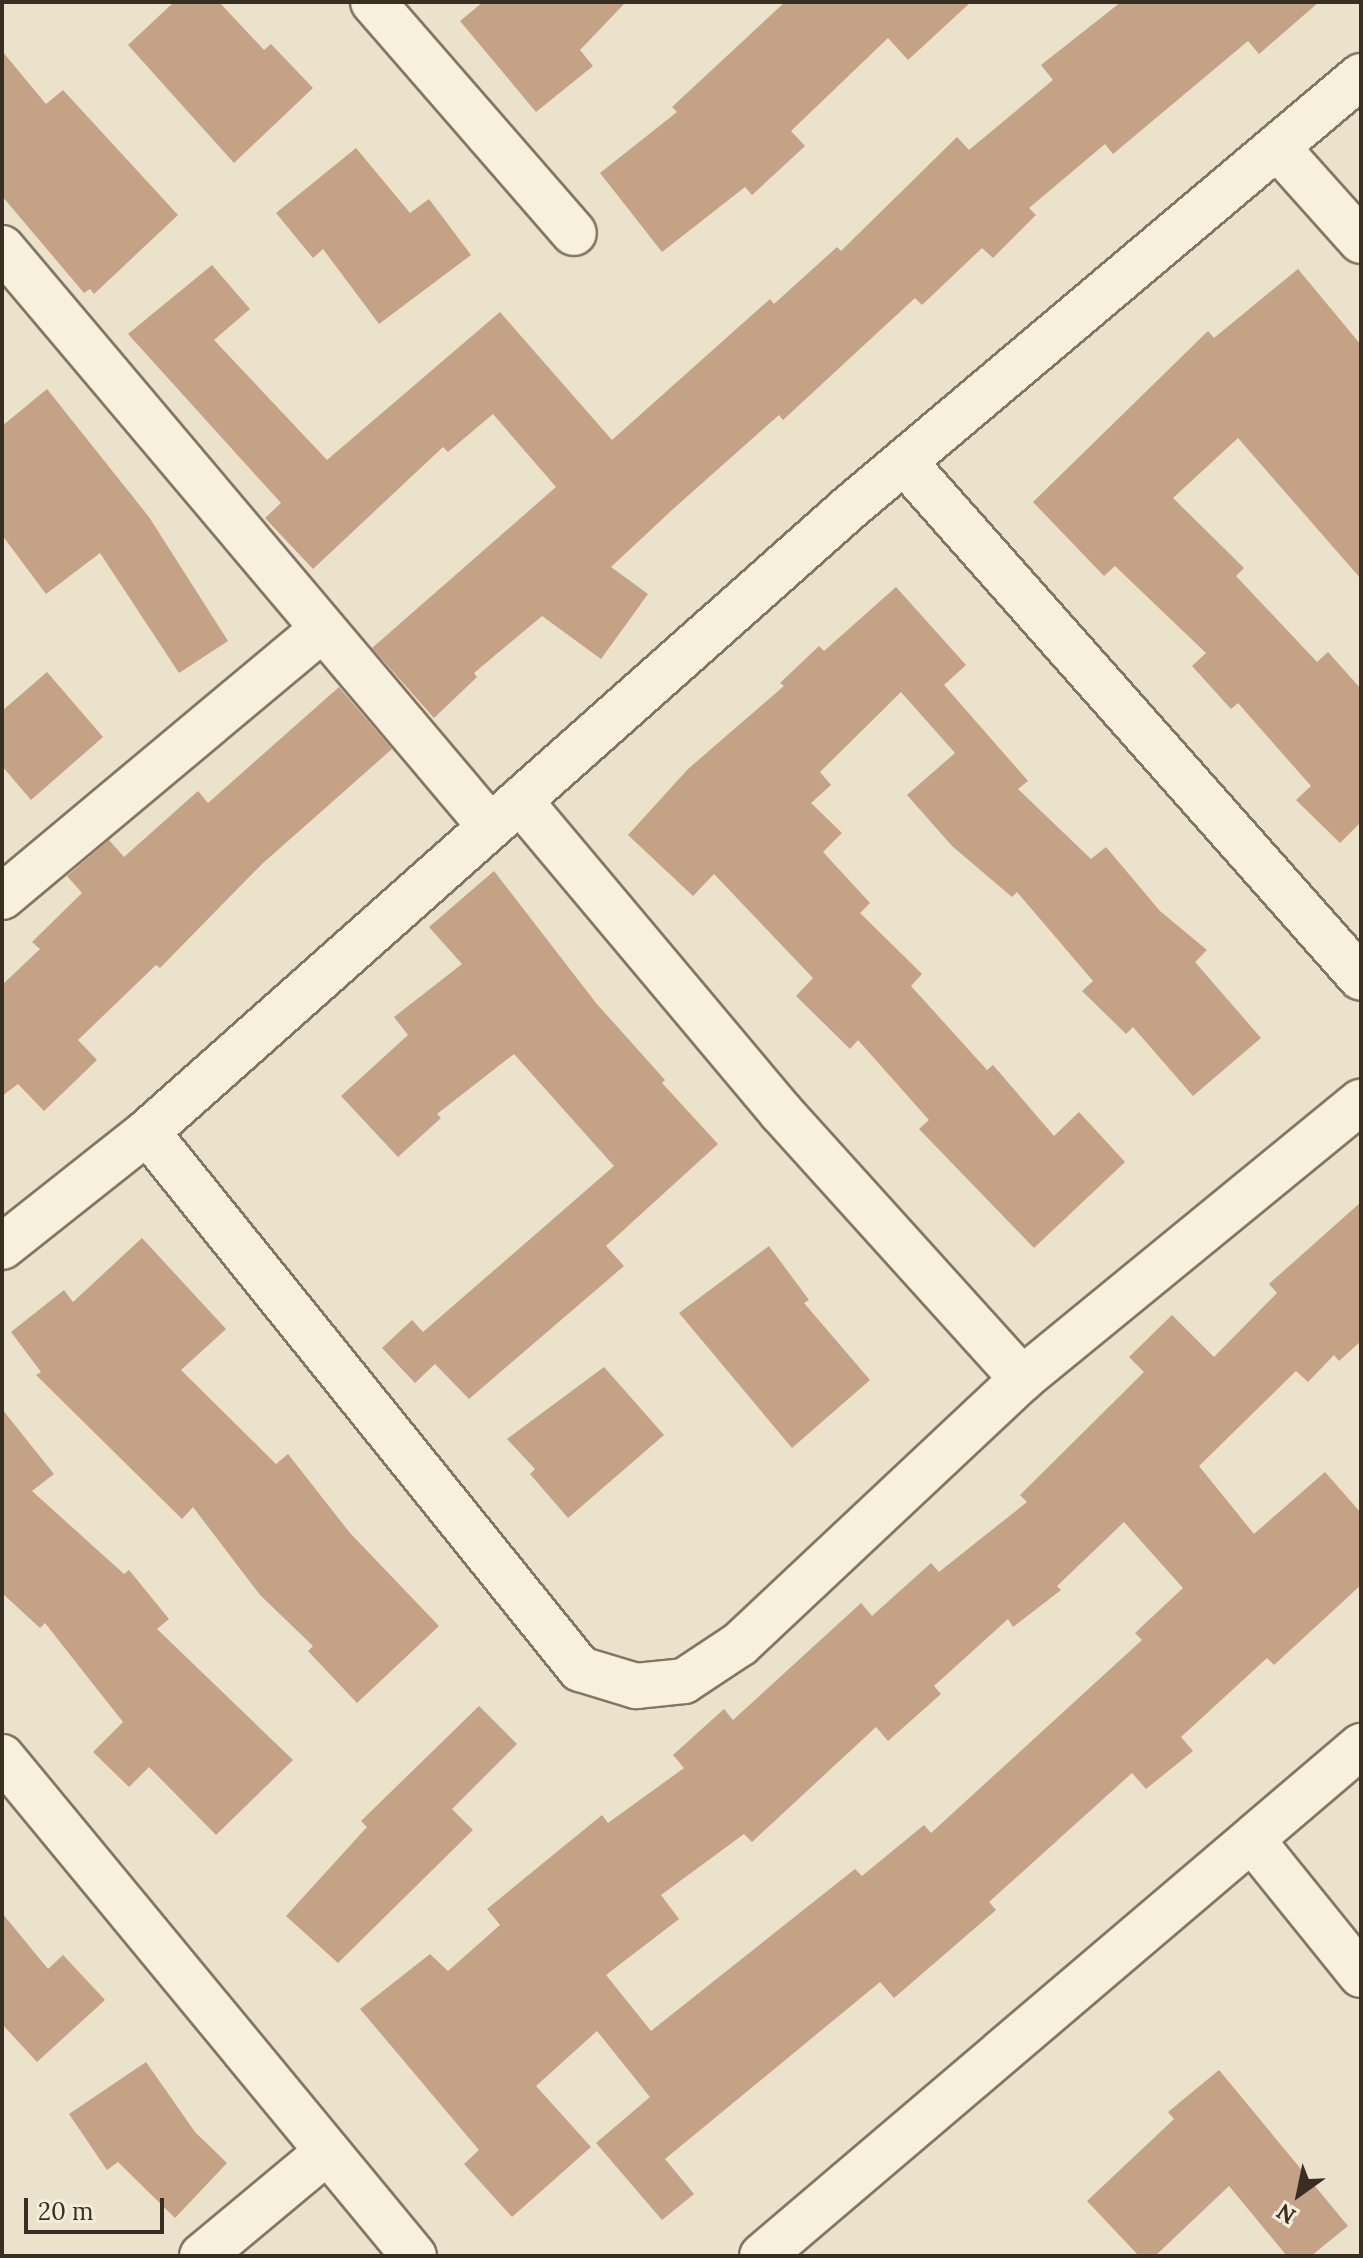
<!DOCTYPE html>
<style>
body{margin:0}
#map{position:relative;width:1363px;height:2258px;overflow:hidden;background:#eae2cb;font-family:Lora,serif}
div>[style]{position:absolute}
.building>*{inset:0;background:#c4a285}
.roads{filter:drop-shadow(2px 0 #857661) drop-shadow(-2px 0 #857661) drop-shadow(0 2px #857661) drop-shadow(0 -2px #857661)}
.street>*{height:44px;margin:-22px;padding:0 22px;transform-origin:22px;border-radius:22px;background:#f6f0dd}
span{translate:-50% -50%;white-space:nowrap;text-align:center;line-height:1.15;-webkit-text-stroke:6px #f2edda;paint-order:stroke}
.frame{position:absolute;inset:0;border:4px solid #382e22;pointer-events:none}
.north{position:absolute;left:1259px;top:2154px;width:80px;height:80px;-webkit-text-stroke:6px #f2edda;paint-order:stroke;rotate:213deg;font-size:22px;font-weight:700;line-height:32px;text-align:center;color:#382e22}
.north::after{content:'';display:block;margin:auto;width:28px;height:36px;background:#382e22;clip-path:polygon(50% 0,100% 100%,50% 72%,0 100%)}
.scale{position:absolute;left:24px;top:2198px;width:140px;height:36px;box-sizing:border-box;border:4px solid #382e22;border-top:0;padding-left:10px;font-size:24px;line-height:28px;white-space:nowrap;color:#382e22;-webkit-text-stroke:6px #f2edda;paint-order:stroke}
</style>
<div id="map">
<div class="building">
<i style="clip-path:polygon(174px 2px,219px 2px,264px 50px,271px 44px,313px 88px,234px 163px,128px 45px)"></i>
<i style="clip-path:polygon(483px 2px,626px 2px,580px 50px,593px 66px,536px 112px,460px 21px)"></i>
<i style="clip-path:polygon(785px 2px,971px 2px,908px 60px,888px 38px,791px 131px,805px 146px,752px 195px,745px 187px,662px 252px,600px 173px,677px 112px,672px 107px)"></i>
<i style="clip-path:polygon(1121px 2px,1319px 2px,1259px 54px,1248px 41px,1113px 154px,1105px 144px,1029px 208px,1036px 215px,993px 258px,982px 248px,922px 305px,915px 298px,783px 420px,779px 415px,672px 510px,611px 567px,648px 594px,601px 659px,542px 616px,474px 673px,477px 677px,434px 718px,372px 648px,556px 487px,493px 414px,448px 452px,443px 447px,313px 569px,265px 518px,281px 503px,128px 334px,212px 265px,250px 309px,214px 340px,327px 460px,500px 312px,612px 440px,770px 299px,774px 304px,837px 247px,841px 251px,957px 137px,969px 150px,1053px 80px,1041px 65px)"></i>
<i style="clip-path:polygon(2px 51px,46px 104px,63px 90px,178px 215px,94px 294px,90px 289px,84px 293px,2px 196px)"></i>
<i style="clip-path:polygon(356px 148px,410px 213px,429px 199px,471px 255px,379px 324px,323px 249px,313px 258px,276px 213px)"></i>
<i style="clip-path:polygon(1298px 269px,1361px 345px,1361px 579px,1238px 438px,1173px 498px,1244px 568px,1236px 576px,1317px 662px,1328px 652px,1361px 689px,1361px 822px,1340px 843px,1296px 800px,1311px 786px,1238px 703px,1231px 709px,1192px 666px,1206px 653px,1115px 566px,1104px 576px,1033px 502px,1208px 331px,1214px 338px)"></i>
<i style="clip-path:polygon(47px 389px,149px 517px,228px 641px,179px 673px,100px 553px,46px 594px,2px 535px,2px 426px)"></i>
<i style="clip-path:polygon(896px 587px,966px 665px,944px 685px,1028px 781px,1018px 789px,1091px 859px,1106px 847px,1160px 911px,1207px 950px,1195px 962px,1261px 1038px,1193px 1096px,1133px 1027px,1126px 1034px,1082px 991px,1093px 981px,1017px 892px,1012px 897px,952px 846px,907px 795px,955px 753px,901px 692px,820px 772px,831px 785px,811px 803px,842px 833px,823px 852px,870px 903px,860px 913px,922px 974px,911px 986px,987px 1070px,993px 1065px,1054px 1136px,1079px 1112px,1125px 1162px,1034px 1248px,919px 1129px,929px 1120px,858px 1040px,850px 1049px,796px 996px,813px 978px,714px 874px,693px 896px,628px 835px,688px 769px,784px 686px,780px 683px,819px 646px,824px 651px)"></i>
<i style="clip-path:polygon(47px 672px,103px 737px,31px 800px,2px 766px,2px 711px)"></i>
<i style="clip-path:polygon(339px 687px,392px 749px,262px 864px,160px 968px,156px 965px,78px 1040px,97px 1060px,44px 1111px,18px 1084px,2px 1096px,2px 985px,40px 949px,32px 942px,82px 893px,67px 876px,109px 840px,124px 857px,198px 791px,208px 803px)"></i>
<i style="clip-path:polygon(494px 871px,596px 1003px,665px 1080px,662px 1083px,718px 1144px,606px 1246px,624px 1266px,469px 1399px,435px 1364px,415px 1383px,382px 1348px,412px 1320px,423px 1332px,614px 1166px,514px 1054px,437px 1114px,441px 1118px,398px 1157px,341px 1096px,408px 1035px,394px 1017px,462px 964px,429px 927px)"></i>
<i style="clip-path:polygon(evenodd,1361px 1202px,1361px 1341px,1339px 1361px,1334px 1355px,1308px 1382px,1296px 1371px,1199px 1466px,1254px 1534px,1325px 1472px,1361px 1513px,1361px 1585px,1274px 1665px,1267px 1658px,1181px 1737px,1193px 1751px,1146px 1789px,1132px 1773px,989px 1902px,996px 1910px,894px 1998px,880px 1982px,665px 2159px,694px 2194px,662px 2220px,596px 2143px,650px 2097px,597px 2031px,536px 2086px,591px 2147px,512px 2217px,464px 2164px,479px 2150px,360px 2009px,430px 1954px,448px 1971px,500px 1925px,487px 1909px,602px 1815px,608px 1823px,684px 1768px,673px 1755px,724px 1709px,733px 1720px,861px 1603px,872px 1616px,931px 1563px,939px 1572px,1027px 1502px,1020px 1495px,1144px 1372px,1129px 1357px,1172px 1315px,1214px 1357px,1277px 1293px,1269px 1284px,1361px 1202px,1124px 1522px,1183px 1588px,1135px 1633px,1142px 1640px,931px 1833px,924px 1825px,862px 1876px,855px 1869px,651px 2031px,606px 1975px,679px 1919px,661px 1895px,744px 1834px,752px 1842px,876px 1727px,888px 1741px,941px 1694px,934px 1686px,1008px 1619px,1013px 1627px,1061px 1590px,1057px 1586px,1124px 1522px)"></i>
<i style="clip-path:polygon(142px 1238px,226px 1329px,181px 1370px,276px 1464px,288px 1454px,350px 1533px,439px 1626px,357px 1703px,308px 1651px,313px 1646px,260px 1595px,193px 1507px,182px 1519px,36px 1375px,41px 1372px,11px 1332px,64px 1290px,73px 1302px)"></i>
<i style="clip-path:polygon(769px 1246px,809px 1300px,804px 1303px,870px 1380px,792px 1448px,679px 1313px)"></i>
<i style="clip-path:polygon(604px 1367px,664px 1435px,568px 1518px,530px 1474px,535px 1469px,507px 1439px)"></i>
<i style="clip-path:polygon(2px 1409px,54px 1474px,32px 1491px,124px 1574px,129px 1570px,169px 1619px,157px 1629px,293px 1760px,216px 1835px,149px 1767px,129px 1787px,93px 1752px,123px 1722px,45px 1623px,40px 1628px,2px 1593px)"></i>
<i style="clip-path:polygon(479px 1706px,517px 1744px,452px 1809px,473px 1830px,338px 1963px,286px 1916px,367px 1827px,361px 1821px)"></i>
<i style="clip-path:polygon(2px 1913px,48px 1969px,63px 1955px,105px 2000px,37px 2062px,2px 2024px)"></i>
<i style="clip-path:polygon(146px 2062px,195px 2132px,227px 2163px,175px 2218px,118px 2162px,107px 2170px,69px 2114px)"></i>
<i style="clip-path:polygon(1219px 2070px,1348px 2226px,1311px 2256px,1287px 2256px,1229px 2186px,1155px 2256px,1139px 2256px,1087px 2201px,1174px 2119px,1168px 2112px)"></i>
</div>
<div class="roads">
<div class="street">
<i style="left:373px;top:2px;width:306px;rotate:49deg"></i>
<i style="left:1277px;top:147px;width:126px;rotate:48.2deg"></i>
<i style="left:2px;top:248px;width:754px;rotate:49.84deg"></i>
<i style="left:906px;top:464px;width:686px;rotate:48.48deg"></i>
<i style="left:520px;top:801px;width:406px;rotate:50deg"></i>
<i style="left:781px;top:1112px;width:360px;rotate:47.9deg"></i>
<i style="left:2px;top:897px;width:417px;rotate:-39.9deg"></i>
<i style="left:147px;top:1132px;width:690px;rotate:51.12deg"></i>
<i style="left:580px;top:1669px;width:59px;rotate:16.9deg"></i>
<i style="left:636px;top:1686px;width:48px;rotate:-5.9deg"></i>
<i style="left:684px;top:1681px;width:67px;rotate:-33.5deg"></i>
<i style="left:740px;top:1644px;width:387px;rotate:-43.2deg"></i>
<i style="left:1022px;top:1379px;width:438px;rotate:-39.3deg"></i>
<i style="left:2px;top:1247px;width:185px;rotate:-38.4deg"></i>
<i style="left:147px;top:1132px;width:939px;rotate:-41.63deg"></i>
<i style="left:849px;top:508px;width:670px;rotate:-40.16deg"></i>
<i style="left:2px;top:1757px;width:647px;rotate:50.46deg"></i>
<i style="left:1253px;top:1841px;width:172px;rotate:51.1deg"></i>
<i style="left:202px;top:2256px;width:163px;rotate:-39.8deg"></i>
<i style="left:762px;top:2256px;width:787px;rotate:-40.41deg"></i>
</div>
</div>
<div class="frame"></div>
<div class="north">N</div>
<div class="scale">20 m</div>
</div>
